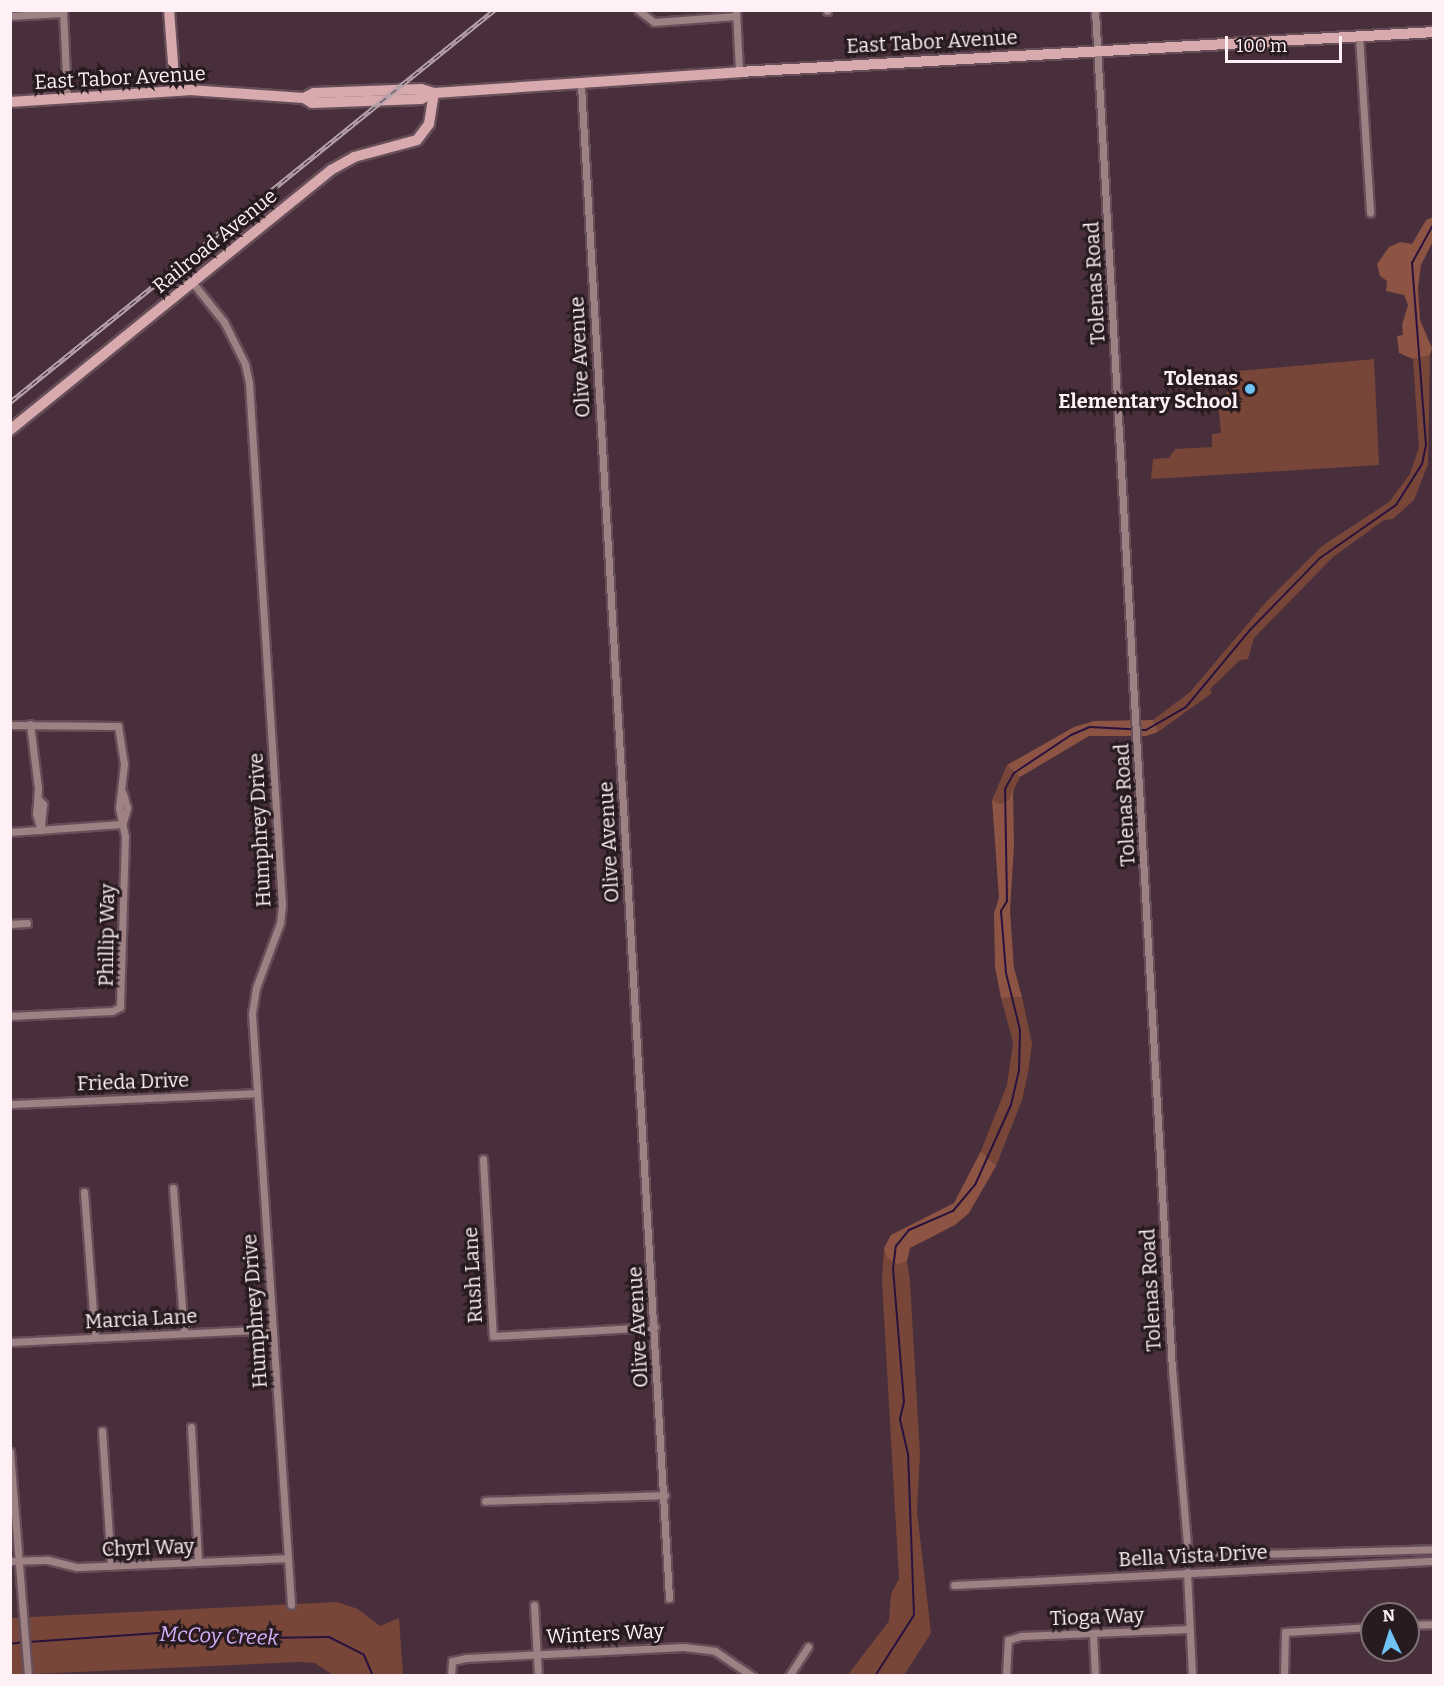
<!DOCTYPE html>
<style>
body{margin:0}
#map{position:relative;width:1444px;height:1686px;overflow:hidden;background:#492f3b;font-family:Bitter,serif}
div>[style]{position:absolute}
.green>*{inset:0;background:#784638}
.forest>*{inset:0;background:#8d5444}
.stream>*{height:2px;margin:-1px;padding:0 1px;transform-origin:1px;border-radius:1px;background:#29123e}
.roads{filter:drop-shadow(2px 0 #664e59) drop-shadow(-2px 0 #664e59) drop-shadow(0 2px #664e59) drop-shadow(0 -2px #664e59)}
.street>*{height:7px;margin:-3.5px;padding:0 3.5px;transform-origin:3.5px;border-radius:3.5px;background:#9e8183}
.secondary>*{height:10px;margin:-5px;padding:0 5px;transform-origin:5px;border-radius:5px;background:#d8a9ad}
.rail>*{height:4.5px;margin-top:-2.25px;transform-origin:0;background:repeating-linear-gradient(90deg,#271b20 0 7px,#b4a1a9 0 14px);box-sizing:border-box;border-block:2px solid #b4a1a9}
.dots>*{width:16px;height:16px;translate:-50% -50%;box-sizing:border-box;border:3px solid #271b20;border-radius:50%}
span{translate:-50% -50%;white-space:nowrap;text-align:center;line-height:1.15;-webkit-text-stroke:6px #271b20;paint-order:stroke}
.street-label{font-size:20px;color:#fef0f5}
.poi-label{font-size:20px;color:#fef0f5;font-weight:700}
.right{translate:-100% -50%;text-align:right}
.water-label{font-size:21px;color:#d4b0fd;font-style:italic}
.frame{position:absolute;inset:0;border:12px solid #fef0f5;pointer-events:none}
.north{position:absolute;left:1360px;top:1602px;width:60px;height:60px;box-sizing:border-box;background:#271b20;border:2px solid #7d7075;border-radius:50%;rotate:356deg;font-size:16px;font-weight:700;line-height:24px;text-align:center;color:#fef0f5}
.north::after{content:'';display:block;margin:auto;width:21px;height:27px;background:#6fc2f4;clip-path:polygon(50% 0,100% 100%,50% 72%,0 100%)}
.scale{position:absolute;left:1225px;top:36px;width:117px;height:27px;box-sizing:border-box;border:3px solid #fef0f5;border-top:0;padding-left:8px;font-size:18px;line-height:21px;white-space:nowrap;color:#fef0f5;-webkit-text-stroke:4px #271b20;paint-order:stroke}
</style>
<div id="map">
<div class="green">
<i style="clip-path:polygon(1430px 355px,1428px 464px,1414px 500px,1393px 519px,1384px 520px,1333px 557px,1254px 638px,1248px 659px,1240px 660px,1210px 689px,1212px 693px,1158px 732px,1153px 720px,1190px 692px,1267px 601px,1322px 546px,1389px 502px,1410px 474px,1419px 447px,1413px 359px)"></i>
<i style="clip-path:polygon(1374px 359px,1379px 465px,1151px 479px,1153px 459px,1169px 458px,1175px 449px,1212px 447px,1212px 434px,1221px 433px,1218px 402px,1231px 388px,1239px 385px,1238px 371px)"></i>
<i style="clip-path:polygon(1007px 765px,1020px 777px,1009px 800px,1001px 804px,992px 800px)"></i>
<i style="clip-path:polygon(1022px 997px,1032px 1044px,1028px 1073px,1022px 1100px,996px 1166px,981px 1151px,1007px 1085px,1013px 1042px,1001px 998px)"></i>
<i style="clip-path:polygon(884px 1248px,887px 1258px,898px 1265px,907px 1261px,910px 1282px,920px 1454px,917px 1511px,931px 1633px,904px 1675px,847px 1676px,889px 1621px,891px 1594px,899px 1579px,882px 1281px)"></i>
<i style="clip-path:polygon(337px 1602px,358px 1609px,380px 1626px,399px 1618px,403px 1675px,333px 1675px,315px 1663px,300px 1662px,11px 1675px,10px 1618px)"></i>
</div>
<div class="forest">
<i style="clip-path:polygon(1433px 217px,1433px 241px,1421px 265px,1418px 288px,1420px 320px,1432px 348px,1430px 355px,1413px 359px,1399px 353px,1397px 336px,1403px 335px,1402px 325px,1408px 305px,1404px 295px,1386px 291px,1387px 281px,1380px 276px,1377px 264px,1389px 247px,1400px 242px,1412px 244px,1426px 220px)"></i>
<i style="clip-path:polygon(1153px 720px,1158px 732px,1146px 736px,1089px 736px,1020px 777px,1007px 765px,1074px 727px,1094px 721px)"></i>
<i style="clip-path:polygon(1013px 789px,1014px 845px,1010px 911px,1014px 968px,1022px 997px,1001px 998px,995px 967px,994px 913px,999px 898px,992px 800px,1001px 804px,1009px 800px)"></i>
<i style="clip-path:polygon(981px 1151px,996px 1166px,969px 1213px,955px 1225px,910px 1248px,907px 1261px,898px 1265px,887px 1258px,884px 1248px,891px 1235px,954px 1203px)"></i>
</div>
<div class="stream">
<i style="left:28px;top:1642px;width:160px;rotate:-3.9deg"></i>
<i style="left:188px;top:1631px;width:72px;rotate:5.6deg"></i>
<i style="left:260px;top:1638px;width:69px;rotate:-0.8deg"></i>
<i style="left:329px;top:1637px;width:39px;rotate:27deg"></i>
<i style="left:364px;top:1655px;width:23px;rotate:67deg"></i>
<i style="left:10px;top:1644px;width:13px;rotate:-9deg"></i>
<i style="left:875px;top:1676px;width:72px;rotate:-57.4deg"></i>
<i style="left:914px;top:1615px;width:161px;rotate:-92.1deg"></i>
<i style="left:908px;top:1454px;width:36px;rotate:-103deg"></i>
<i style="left:900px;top:1419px;width:17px;rotate:-77deg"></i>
<i style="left:904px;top:1402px;width:133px;rotate:-94.7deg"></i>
<i style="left:893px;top:1269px;width:23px;rotate:-83deg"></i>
<i style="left:896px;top:1246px;width:21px;rotate:-51deg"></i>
<i style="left:909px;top:1230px;width:48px;rotate:-23.4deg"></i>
<i style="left:953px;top:1211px;width:34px;rotate:-50deg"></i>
<i style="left:975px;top:1185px;width:88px;rotate:-65.8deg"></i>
<i style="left:1011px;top:1105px;width:35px;rotate:-77deg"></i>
<i style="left:1019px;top:1071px;width:41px;rotate:-88.6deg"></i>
<i style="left:1020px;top:1030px;width:59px;rotate:-103.8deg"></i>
<i style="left:1006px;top:973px;width:62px;rotate:-94.6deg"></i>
<i style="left:1001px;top:911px;width:12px;rotate:-59deg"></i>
<i style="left:1007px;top:901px;width:112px;rotate:-91deg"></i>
<i style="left:1005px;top:789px;width:18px;rotate:-61deg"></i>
<i style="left:1014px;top:773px;width:69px;rotate:-33.7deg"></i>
<i style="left:1071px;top:735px;width:21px;rotate:-23deg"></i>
<i style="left:1090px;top:727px;width:56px;rotate:3.1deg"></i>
<i style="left:1146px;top:730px;width:46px;rotate:-29.9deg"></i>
<i style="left:1186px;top:707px;width:99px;rotate:-50.3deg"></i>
<i style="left:1249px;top:631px;width:102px;rotate:-45.8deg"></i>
<i style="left:1320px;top:558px;width:93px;rotate:-34.9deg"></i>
<i style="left:1396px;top:505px;width:49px;rotate:-57.6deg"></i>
<i style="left:1422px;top:464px;width:19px;rotate:-78deg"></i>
<i style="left:1426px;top:445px;width:183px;rotate:-94.4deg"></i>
<i style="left:1412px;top:263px;width:46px;rotate:-61.2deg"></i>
</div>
<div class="roads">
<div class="street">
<i style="left:63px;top:10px;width:87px;rotate:87.4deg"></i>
<i style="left:638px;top:10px;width:20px;rotate:37deg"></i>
<i style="left:654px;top:22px;width:82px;rotate:-4.2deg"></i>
<i style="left:736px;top:10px;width:62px;rotate:87.2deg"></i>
<i style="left:827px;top:10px;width:1px;rotate:90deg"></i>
<i style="left:1095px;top:10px;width:1361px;rotate:86.76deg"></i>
<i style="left:1172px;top:1369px;width:188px;rotate:85.1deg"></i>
<i style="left:1188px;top:1556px;width:246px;rotate:-1.6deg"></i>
<i style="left:10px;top:16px;width:53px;rotate:-3.2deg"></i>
<i style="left:1359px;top:36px;width:177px;rotate:86.4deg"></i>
<i style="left:581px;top:85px;width:1516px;rotate:86.67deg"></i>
<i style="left:192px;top:282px;width:51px;rotate:51.3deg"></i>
<i style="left:224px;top:322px;width:47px;rotate:63.4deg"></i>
<i style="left:245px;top:364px;width:19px;rotate:78deg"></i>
<i style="left:249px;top:383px;width:523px;rotate:86.38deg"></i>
<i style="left:282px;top:905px;width:18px;rotate:96deg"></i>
<i style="left:280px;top:923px;width:69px;rotate:110.3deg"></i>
<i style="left:256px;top:988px;width:26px;rotate:99deg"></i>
<i style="left:252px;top:1014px;width:592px;rotate:86.22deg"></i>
<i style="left:30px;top:724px;width:64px;rotate:82.9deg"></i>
<i style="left:38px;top:788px;width:26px;rotate:94deg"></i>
<i style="left:36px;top:814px;width:17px;rotate:73deg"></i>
<i style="left:10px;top:725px;width:108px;rotate:0.5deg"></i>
<i style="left:118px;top:726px;width:38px;rotate:81deg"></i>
<i style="left:124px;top:764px;width:44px;rotate:96.5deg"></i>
<i style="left:119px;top:808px;width:29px;rotate:78deg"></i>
<i style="left:125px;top:836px;width:171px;rotate:91.7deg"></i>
<i style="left:120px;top:1007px;width:9px;rotate:153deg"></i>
<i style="left:112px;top:1011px;width:102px;rotate:177.2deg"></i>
<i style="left:39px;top:800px;width:6px;rotate:45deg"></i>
<i style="left:43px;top:804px;width:24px;rotate:95deg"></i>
<i style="left:123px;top:822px;width:15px;rotate:-74deg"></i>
<i style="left:127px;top:808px;width:16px;rotate:-105deg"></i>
<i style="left:10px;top:832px;width:112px;rotate:-4.1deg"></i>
<i style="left:10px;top:924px;width:17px;rotate:-3deg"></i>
<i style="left:10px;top:1104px;width:247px;rotate:-2.5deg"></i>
<i style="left:483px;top:1159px;width:177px;rotate:86.8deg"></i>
<i style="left:493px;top:1336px;width:162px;rotate:-3.2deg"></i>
<i style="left:173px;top:1188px;width:145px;rotate:85.7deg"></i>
<i style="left:84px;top:1192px;width:145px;rotate:85.7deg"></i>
<i style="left:10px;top:1342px;width:262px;rotate:-2.8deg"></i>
<i style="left:191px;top:1427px;width:135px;rotate:87deg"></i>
<i style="left:102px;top:1431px;width:135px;rotate:86.2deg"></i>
<i style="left:10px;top:1452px;width:225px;rotate:85.4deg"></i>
<i style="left:485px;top:1501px;width:180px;rotate:-1.9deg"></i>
<i style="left:10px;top:1561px;width:38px;rotate:-2deg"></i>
<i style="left:48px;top:1560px;width:30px;rotate:14deg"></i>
<i style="left:77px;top:1567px;width:211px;rotate:-2.4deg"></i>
<i style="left:1187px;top:1572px;width:104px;rotate:87.2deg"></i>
<i style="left:954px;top:1585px;width:481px;rotate:-2.9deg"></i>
<i style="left:534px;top:1605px;width:71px;rotate:86.8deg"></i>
<i style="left:1408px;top:1625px;width:26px;rotate:-2deg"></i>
<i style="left:1093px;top:1634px;width:42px;rotate:87.3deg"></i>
<i style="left:451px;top:1676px;width:15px;rotate:-86deg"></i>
<i style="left:452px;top:1661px;width:14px;rotate:-12deg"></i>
<i style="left:466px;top:1658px;width:218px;rotate:-2.9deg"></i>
<i style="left:684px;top:1647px;width:31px;rotate:7deg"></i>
<i style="left:715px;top:1651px;width:45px;rotate:34deg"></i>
<i style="left:789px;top:1676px;width:35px;rotate:-57deg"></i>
<i style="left:1006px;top:1676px;width:36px;rotate:-87deg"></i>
<i style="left:1008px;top:1640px;width:14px;rotate:-17deg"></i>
<i style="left:1021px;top:1636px;width:168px;rotate:-2.4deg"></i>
<i style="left:1284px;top:1676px;width:44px;rotate:-88.7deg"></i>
<i style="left:1285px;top:1632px;width:87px;rotate:-3.3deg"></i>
</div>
<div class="secondary">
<i style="left:169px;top:10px;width:80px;rotate:85.7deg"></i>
<i style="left:304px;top:98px;width:9px;rotate:32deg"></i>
<i style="left:312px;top:103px;width:109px;rotate:-2.1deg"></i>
<i style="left:421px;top:99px;width:14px;rotate:-25deg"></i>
<i style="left:434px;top:93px;width:306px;rotate:-3.9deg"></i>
<i style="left:739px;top:72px;width:696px;rotate:-3.29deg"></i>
<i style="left:10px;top:102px;width:179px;rotate:-3.8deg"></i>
<i style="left:189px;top:90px;width:115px;rotate:4deg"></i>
<i style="left:304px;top:98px;width:11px;rotate:-27deg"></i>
<i style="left:314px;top:93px;width:107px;rotate:-2.1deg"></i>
<i style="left:421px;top:89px;width:14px;rotate:17deg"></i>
<i style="left:10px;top:430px;width:413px;rotate:-39deg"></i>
<i style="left:331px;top:170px;width:26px;rotate:-29deg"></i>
<i style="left:354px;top:157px;width:65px;rotate:-15.1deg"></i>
<i style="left:417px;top:140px;width:20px;rotate:-53deg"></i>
<i style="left:429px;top:124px;width:31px;rotate:-81deg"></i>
</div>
</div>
<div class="rail">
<i style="left:10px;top:402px;width:623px;rotate:-39deg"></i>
</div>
<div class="dots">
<i style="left:1250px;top:389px;background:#6fc2f4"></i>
</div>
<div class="street-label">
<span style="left:932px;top:42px;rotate:-3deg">East Tabor Avenue</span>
<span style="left:120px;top:78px;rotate:-3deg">East Tabor Avenue</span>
<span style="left:215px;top:241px;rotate:-39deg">Railroad Avenue</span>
<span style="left:1095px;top:283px;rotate:-93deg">Tolenas Road</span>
<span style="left:580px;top:357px;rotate:-93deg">Olive Avenue</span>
<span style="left:1125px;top:805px;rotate:-93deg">Tolenas Road</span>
<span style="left:260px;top:830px;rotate:-93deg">Humphrey Drive</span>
<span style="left:609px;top:842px;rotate:-93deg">Olive Avenue</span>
<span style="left:107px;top:935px;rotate:-89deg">Phillip Way</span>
<span style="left:133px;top:1082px;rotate:-2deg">Frieda Drive</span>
<span style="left:473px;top:1275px;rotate:-93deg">Rush Lane</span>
<span style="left:1151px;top:1290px;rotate:-93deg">Tolenas Road</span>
<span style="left:255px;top:1311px;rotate:-94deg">Humphrey Drive</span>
<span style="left:141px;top:1319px;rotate:-3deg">Marcia Lane</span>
<span style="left:638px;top:1327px;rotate:-93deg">Olive Avenue</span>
<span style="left:148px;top:1548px;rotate:-2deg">Chyrl Way</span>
<span style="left:1193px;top:1556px;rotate:-3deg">Bella Vista Drive</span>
<span style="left:1097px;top:1617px;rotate:-2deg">Tioga Way</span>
<span style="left:605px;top:1634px;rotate:-3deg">Winters Way</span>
</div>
<div class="poi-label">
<span class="right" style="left:1238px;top:390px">Tolenas<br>Elementary School</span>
</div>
<div class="water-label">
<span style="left:219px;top:1636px;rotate:2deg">McCoy Creek</span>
</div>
<div class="frame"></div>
<div class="north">N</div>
<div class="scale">100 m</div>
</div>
